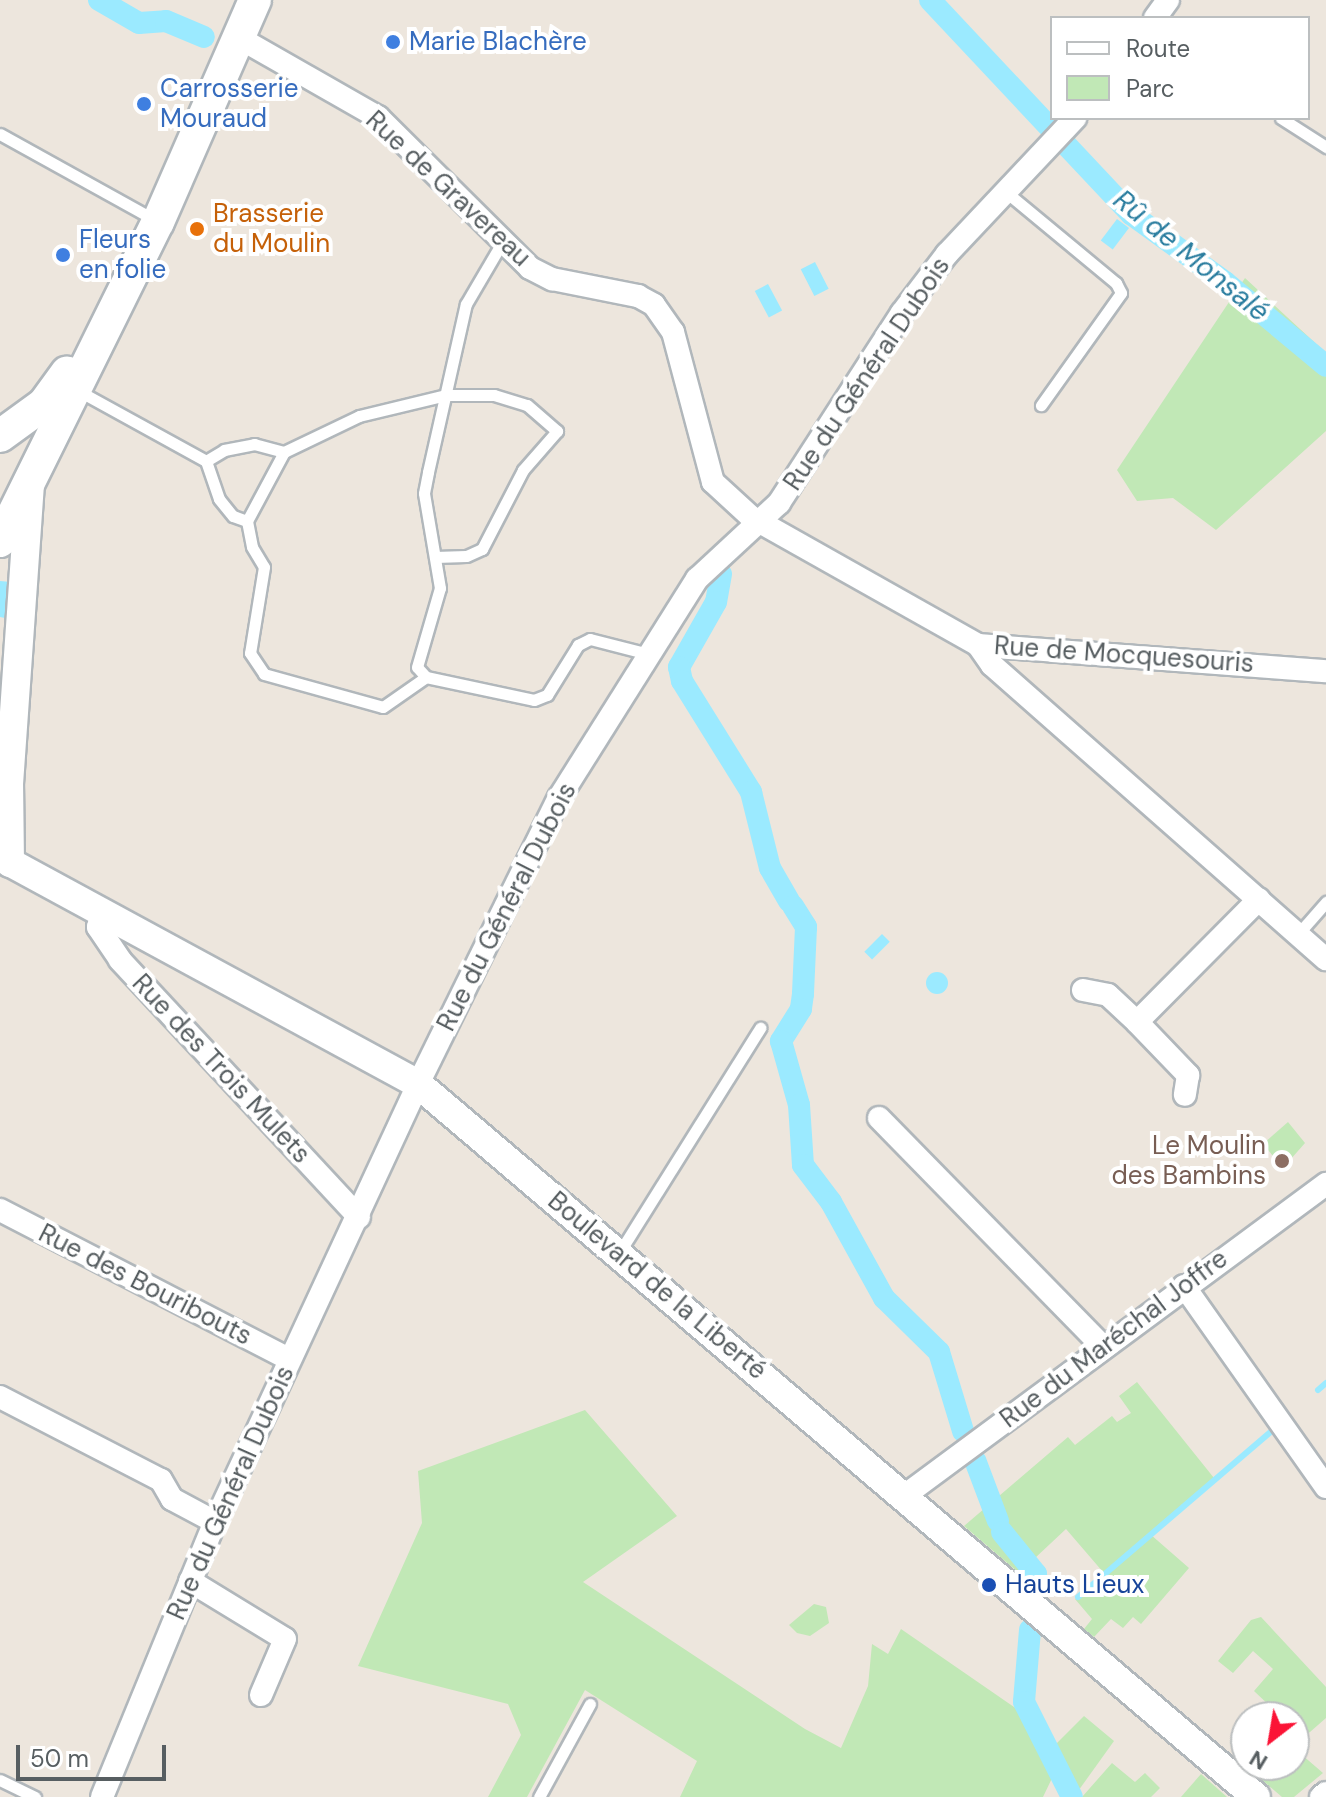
<!DOCTYPE html>
<meta charset="utf-8">
<style>
body{margin:0}
#map{position:relative;width:1326px;height:1797px;overflow:hidden;background:#ede6dd;font-family:"DM Sans",sans-serif}
div>[style]{position:absolute}
.green>*{inset:0;background:#c1e8b6}
.water>*{inset:0;background:#9beaff;transform-origin:0 0}
.round{border-radius:50%}
.stream>*{height:6px;margin:-3px;padding:0 3px;transform-origin:3px;border-radius:3px;background:#9beaff}
.canal>*{height:22px;margin:-11px;padding:0 11px;transform-origin:11px;border-radius:11px;background:#9beaff}
.roads{filter:drop-shadow(2px 0 #b1b7bb) drop-shadow(-2px 0 #b1b7bb) drop-shadow(0 2px #b1b7bb) drop-shadow(0 -2px #b1b7bb)}
.service>*{height:11px;margin:-5.5px;padding:0 5.5px;transform-origin:5.5px;border-radius:5.5px;background:#fff}
.minor>*{height:22px;margin:-11px;padding:0 11px;transform-origin:11px;border-radius:11px;background:#fff}
.tertiary>*{height:28px;margin:-14px;padding:0 14px;transform-origin:14px;border-radius:14px;background:#fff}
.secondary>*{height:32px;margin:-16px;padding:0 16px;transform-origin:16px;border-radius:16px;background:#fff}
.dots>*{width:22px;height:22px;translate:-50% -50%;box-sizing:border-box;border:4px solid #fff;border-radius:50%}
span{translate:-50% -50%;white-space:nowrap;text-align:center;line-height:1.15;-webkit-text-stroke:8px #fff;paint-order:stroke}
.shop-label{font-size:26px;color:#366cbe}
.left{translate:0 -50%;text-align:left}
.street-label{font-size:26px;color:#575e61}
.food-label{font-size:26px;color:#c56008}
.education-label{font-size:26px;color:#785e54}
.right{translate:-100% -50%;text-align:right}
.transit-label{font-size:26px;color:#164399}
.water-label{font-size:28px;color:#2a7d9f;font-style:italic}
.legend{position:absolute;left:1050px;top:16px;width:260px;height:104px;box-sizing:border-box;background:#fff;border:2px solid #bcbfc0;margin:0;padding:10px 14px;list-style:none;font-size:24px;color:#575e61}
.legend li{display:flex;align-items:center;gap:16px;height:40px}
.legend b{width:40px;border:2px solid #bcbfc0}
.north{position:absolute;left:1230px;top:1701px;width:80px;height:80px;box-sizing:border-box;background:#fff;border:2px solid #bcbfc0;border-radius:50%;rotate:211deg;font-size:22px;font-weight:700;line-height:32px;text-align:center;color:#575e61}
.north::after{content:'';display:block;margin:auto;width:28px;height:36px;background:#fb1436;clip-path:polygon(50% 0,100% 100%,50% 72%,0 100%)}
.scale{position:absolute;left:16px;top:1745px;width:150px;height:36px;box-sizing:border-box;border:4px solid #575e61;border-top:0;padding-left:10px;font-size:24px;line-height:28px;white-space:nowrap;color:#575e61;-webkit-text-stroke:6px #fff;paint-order:stroke}
</style>
<div id="map">
<div class="green">
<i style="clip-path:polygon(1245px 278px,1326px 353px,1326px 431px,1216px 530px,1173px 498px,1137px 501px,1117px 470px)"></i>
<i style="clip-path:polygon(1288px 1122px,1305px 1143px,1283px 1168px,1263px 1144px)"></i>
<i style="clip-path:polygon(1137px 1382px,1214px 1478px,1150px 1534px,1189px 1568px,1141px 1624px,1133px 1617px,1123px 1628px,1111px 1619px,1094px 1637px,1084px 1629px,1092px 1619px,1075px 1599px,1103px 1572px,1066px 1529px,1019px 1573px,964px 1526px,1068px 1437px,1075px 1445px,1112px 1416px,1117px 1422px,1131px 1413px,1119px 1396px)"></i>
<i style="clip-path:polygon(585px 1410px,677px 1516px,583px 1582px,805px 1729px,841px 1748px,868px 1686px,872px 1644px,888px 1654px,901px 1629px,1027px 1716px,1055px 1772px,1043px 1797px,680px 1797px,697px 1761px,585px 1690px,527px 1797px,488px 1797px,521px 1735px,508px 1704px,358px 1666px,422px 1523px,418px 1471px)"></i>
<i style="clip-path:polygon(814px 1604px,826px 1607px,829px 1623px,810px 1636px,797px 1633px,789px 1625px)"></i>
<i style="clip-path:polygon(1261px 1617px,1326px 1687px,1326px 1718px,1294px 1746px,1294px 1717px,1265px 1717px,1273px 1709px,1254px 1691px,1273px 1669px,1253px 1651px,1233px 1673px,1218px 1661px,1251px 1620px)"></i>
<i style="clip-path:polygon(1084px 1716px,1114px 1741px,1076px 1794px,1052px 1748px)"></i>
<i style="clip-path:polygon(1294px 1748px,1323px 1773px,1294px 1797px,1282px 1797px,1255px 1774px,1263px 1765px,1294px 1765px)"></i>
<i style="clip-path:polygon(1112px 1763px,1135px 1782px,1145px 1773px,1160px 1788px,1151px 1797px,1082px 1797px)"></i>
<i style="clip-path:polygon(1201px 1774px,1227px 1797px,1181px 1797px)"></i>
</div>
<div class="water">
<i style="left:1117px;top:219px;width:15px;height:27px;rotate:37deg"></i>
<i style="left:815px;top:262px;width:30px;height:16px;rotate:63deg"></i>
<i style="left:768px;top:284px;width:30px;height:15px;rotate:62deg"></i>
<i style="clip-path:polygon(0 581px,11px 582px,5px 618px,0 617px)"></i>
<i style="left:882px;top:934px;width:11px;height:25px;rotate:45deg"></i>
<i class="round" style="left:926px;top:972px;width:22px;height:22px"></i>
</div>
<div class="stream">
<i style="left:1318px;top:1390px;width:11px;rotate:-41deg"></i>
<i style="left:1078px;top:1597px;width:255px;rotate:-40.6deg"></i>
</div>
<div class="canal">
<i style="left:99px;top:0;width:46px;rotate:29.9deg"></i>
<i style="left:139px;top:23px;width:27px;rotate:-4deg"></i>
<i style="left:166px;top:21px;width:41px;rotate:22.8deg"></i>
<i style="left:930px;top:0;width:294px;rotate:46.8deg"></i>
<i style="left:1131px;top:214px;width:116px;rotate:35.9deg"></i>
<i style="left:1225px;top:282px;width:131px;rotate:39.7deg"></i>
<i style="left:721px;top:574px;width:28px;rotate:100deg"></i>
<i style="left:716px;top:602px;width:75px;rotate:119.6deg"></i>
<i style="left:679px;top:667px;width:14px;rotate:78deg"></i>
<i style="left:682px;top:681px;width:131px;rotate:58.1deg"></i>
<i style="left:751px;top:792px;width:78px;rotate:76deg"></i>
<i style="left:770px;top:868px;width:38px;rotate:60deg"></i>
<i style="left:793px;top:906px;width:25px;rotate:58deg"></i>
<i style="left:806px;top:927px;width:67px;rotate:92.6deg"></i>
<i style="left:803px;top:994px;width:15px;rotate:98deg"></i>
<i style="left:801px;top:1009px;width:38px;rotate:122deg"></i>
<i style="left:781px;top:1041px;width:66px;rotate:74.3deg"></i>
<i style="left:799px;top:1105px;width:60px;rotate:86.2deg"></i>
<i style="left:803px;top:1165px;width:46px;rotate:52.9deg"></i>
<i style="left:831px;top:1202px;width:110px;rotate:61.1deg"></i>
<i style="left:884px;top:1298px;width:77px;rotate:44.5deg"></i>
<i style="left:939px;top:1352px;width:83px;rotate:73.1deg"></i>
<i style="left:975px;top:1460px;width:65px;rotate:69.3deg"></i>
<i style="left:1002px;top:1532px;width:54px;rotate:51deg"></i>
<i style="left:1036px;top:1574px;width:11px;rotate:85deg"></i>
<i style="left:1030px;top:1630px;width:72px;rotate:94.8deg"></i>
<i style="left:1024px;top:1702px;width:106px;rotate:63.2deg"></i>
</div>
<div class="roads">
<div class="service">
<i style="left:1281px;top:118px;width:54px;rotate:32.8deg"></i>
<i style="left:0;top:134px;width:179px;rotate:29deg"></i>
<i style="left:1006px;top:192px;width:143px;rotate:39.6deg"></i>
<i style="left:1116px;top:283px;width:11px;rotate:63deg"></i>
<i style="left:1121px;top:293px;width:138px;rotate:125.5deg"></i>
<i style="left:77px;top:390px;width:147px;rotate:28.8deg"></i>
<i style="left:284px;top:452px;width:83px;rotate:-25.6deg"></i>
<i style="left:359px;top:416px;width:89px;rotate:-13.6deg"></i>
<i style="left:446px;top:395px;width:48px"></i>
<i style="left:494px;top:395px;width:34px;rotate:17deg"></i>
<i style="left:527px;top:405px;width:40px;rotate:41deg"></i>
<i style="left:557px;top:431px;width:52px;rotate:131.1deg"></i>
<i style="left:523px;top:470px;width:89px;rotate:117.4deg"></i>
<i style="left:482px;top:549px;width:17px;rotate:156deg"></i>
<i style="left:466px;top:556px;width:31px;rotate:178deg"></i>
<i style="left:206px;top:461px;width:21px;rotate:-31deg"></i>
<i style="left:224px;top:450px;width:31px;rotate:-11deg"></i>
<i style="left:254px;top:444px;width:31px;rotate:15deg"></i>
<i style="left:284px;top:452px;width:78px;rotate:118.2deg"></i>
<i style="left:247px;top:521px;width:26px;rotate:79deg"></i>
<i style="left:252px;top:547px;width:23px;rotate:59deg"></i>
<i style="left:264px;top:567px;width:87px;rotate:99.2deg"></i>
<i style="left:250px;top:653px;width:25px;rotate:56deg"></i>
<i style="left:264px;top:674px;width:123px;rotate:15.5deg"></i>
<i style="left:383px;top:707px;width:52px;rotate:-34.9deg"></i>
<i style="left:426px;top:677px;width:110px;rotate:12deg"></i>
<i style="left:534px;top:700px;width:14px;rotate:-21deg"></i>
<i style="left:547px;top:695px;width:59px;rotate:-58.2deg"></i>
<i style="left:578px;top:645px;width:13px;rotate:-27deg"></i>
<i style="left:590px;top:639px;width:61px;rotate:14.3deg"></i>
<i style="left:206px;top:461px;width:40px;rotate:71.1deg"></i>
<i style="left:219px;top:499px;width:22px;rotate:51deg"></i>
<i style="left:233px;top:516px;width:15px;rotate:20deg"></i>
<i style="left:426px;top:677px;width:13px;rotate:-132deg"></i>
<i style="left:417px;top:667px;width:82px;rotate:-73.8deg"></i>
<i style="left:440px;top:588px;width:96px;rotate:-99.6deg"></i>
<i style="left:424px;top:493px;width:21px;rotate:-79deg"></i>
<i style="left:428px;top:472px;width:172px;rotate:-77.3deg"></i>
<i style="left:466px;top:304px;width:73px;rotate:-59.6deg"></i>
<i style="left:1298px;top:934px;width:43px;rotate:-48.8deg"></i>
<i style="left:619px;top:1253px;width:266px;rotate:-57.9deg"></i>
<i style="left:0;top:1780px;width:39px;rotate:26deg"></i>
<i style="left:539px;top:1797px;width:106px;rotate:-61.3deg"></i>
</div>
<div class="minor">
<i style="left:1155px;top:18px;width:22px;rotate:-54deg"></i>
<i style="left:241px;top:39px;width:158px;rotate:29.7deg"></i>
<i style="left:378px;top:117px;width:214px;rotate:44.8deg"></i>
<i style="left:530px;top:268px;width:25px;rotate:27deg"></i>
<i style="left:552px;top:279px;width:88px;rotate:11.2deg"></i>
<i style="left:638px;top:296px;width:18px;rotate:29deg"></i>
<i style="left:654px;top:305px;width:33px;rotate:55deg"></i>
<i style="left:673px;top:332px;width:155px;rotate:75.1deg"></i>
<i style="left:713px;top:482px;width:52px;rotate:42.6deg"></i>
<i style="left:751px;top:517px;width:261px;rotate:29.4deg"></i>
<i style="left:978px;top:645px;width:349px;rotate:4.3deg"></i>
<i style="left:978px;top:645px;width:24px;rotate:55deg"></i>
<i style="left:992px;top:665px;width:445px;rotate:41.4deg"></i>
<i style="left:103px;top:913px;width:15px;rotate:110deg"></i>
<i style="left:98px;top:927px;width:40px;rotate:56deg"></i>
<i style="left:120px;top:960px;width:351px;rotate:47.1deg"></i>
<i style="left:1083px;top:990px;width:25px;rotate:11deg"></i>
<i style="left:1108px;top:995px;width:40px;rotate:43deg"></i>
<i style="left:1137px;top:1022px;width:74px;rotate:46.1deg"></i>
<i style="left:1188px;top:1075px;width:20px;rotate:99deg"></i>
<i style="left:1137px;top:1022px;width:173px;rotate:-45.2deg"></i>
<i style="left:879px;top:1118px;width:320px;rotate:45.6deg"></i>
<i style="left:0;top:1210px;width:326px;rotate:27.3deg"></i>
<i style="left:1184px;top:1286px;width:246px;rotate:54.8deg"></i>
<i style="left:0;top:1397px;width:181px;rotate:27.3deg"></i>
<i style="left:161px;top:1480px;width:22px;rotate:60deg"></i>
<i style="left:172px;top:1499px;width:49px;rotate:28.1deg"></i>
<i style="left:904px;top:1496px;width:525px;rotate:-36.48deg"></i>
<i style="left:190px;top:1581px;width:111px;rotate:31.4deg"></i>
<i style="left:285px;top:1639px;width:61px;rotate:113.2deg"></i>
<i style="left:102px;top:1797px;width:297px;rotate:-67.7deg"></i>
<i style="left:215px;top:1522px;width:483px;rotate:-65.1deg"></i>
<i style="left:418px;top:1084px;width:319px;rotate:-63.8deg"></i>
<i style="left:559px;top:798px;width:259px;rotate:-57.8deg"></i>
<i style="left:697px;top:579px;width:112px;rotate:-42.8deg"></i>
<i style="left:779px;top:503px;width:226px;rotate:-57.1deg"></i>
<i style="left:902px;top:313px;width:74px;rotate:-52.7deg"></i>
<i style="left:947px;top:254px;width:187px;rotate:-46.7deg"></i>
<i style="left:1321px;top:1797px;width:6px;rotate:-39deg"></i>
</div>
<div class="tertiary">
<i style="left:0;top:857px;width:476px;rotate:28.5deg"></i>
<i style="left:418px;top:1084px;width:1100px;rotate:40.39deg"></i>
<i style="left:10px;top:863px;width:79px;rotate:-90.7deg"></i>
<i style="left:9px;top:784px;width:301px;rotate:-86deg"></i>
</div>
<div class="secondary">
<i style="left:0;top:436px;width:54px;rotate:-36deg"></i>
<i style="left:44px;top:404px;width:39px;rotate:-54deg"></i>
<i style="left:0;top:541px;width:356px;rotate:-63.7deg"></i>
<i style="left:158px;top:222px;width:242px;rotate:-66.4deg"></i>
</div>
</div>
<div class="dots">
<i style="left:393px;top:42px;background:#3f7fe0"></i>
<i style="left:144px;top:104px;background:#3f7fe0"></i>
<i style="left:197px;top:229px;background:#e8710a"></i>
<i style="left:63px;top:255px;background:#3f7fe0"></i>
<i style="left:1282px;top:1161px;background:#8d6e63"></i>
<i style="left:989px;top:1585px;background:#1a4fb4"></i>
</div>
<div class="shop-label">
<span class="left" style="left:409px;top:42px">Marie Blachère</span>
<span class="left" style="left:160px;top:104px">Carrosserie<br>Mouraud</span>
<span class="left" style="left:79px;top:255px">Fleurs<br>en folie</span>
</div>
<div class="street-label">
<span style="left:448px;top:189px;rotate:43deg">Rue de Gravereau</span>
<span style="left:867px;top:374px;rotate:-56deg">Rue du Général Dubois</span>
<span style="left:1124px;top:655px;rotate:4deg">Rue de Mocquesouris</span>
<span style="left:507px;top:907px;rotate:-63deg">Rue du Général Dubois</span>
<span style="left:221px;top:1069px;rotate:47deg">Rue des Trois Mulets</span>
<span style="left:145px;top:1285px;rotate:27deg">Rue des Bouribouts</span>
<span style="left:657px;top:1286px;rotate:40deg">Boulevard de la Liberté</span>
<span style="left:1114px;top:1339px;rotate:-37deg">Rue du Maréchal Joffre</span>
<span style="left:231px;top:1493px;rotate:-66deg">Rue du Général Dubois</span>
</div>
<div class="food-label">
<span class="left" style="left:213px;top:229px">Brasserie<br>du Moulin</span>
</div>
<div class="education-label">
<span class="right" style="left:1266px;top:1161px">Le Moulin<br>des Bambins</span>
</div>
<div class="transit-label">
<span class="left" style="left:1005px;top:1585px">Hauts Lieux</span>
</div>
<div class="water-label">
<span style="left:1191px;top:256px;rotate:39deg">Rû de Monsalé</span>
</div>
<ul class="legend">
<li><b style="height:10px;background:#fff"></b>Route</li>
<li><b style="height:22px;background:#c1e8b6"></b>Parc</li>
</ul>
<div class="north">N</div>
<div class="scale">50 m</div>
</div>
